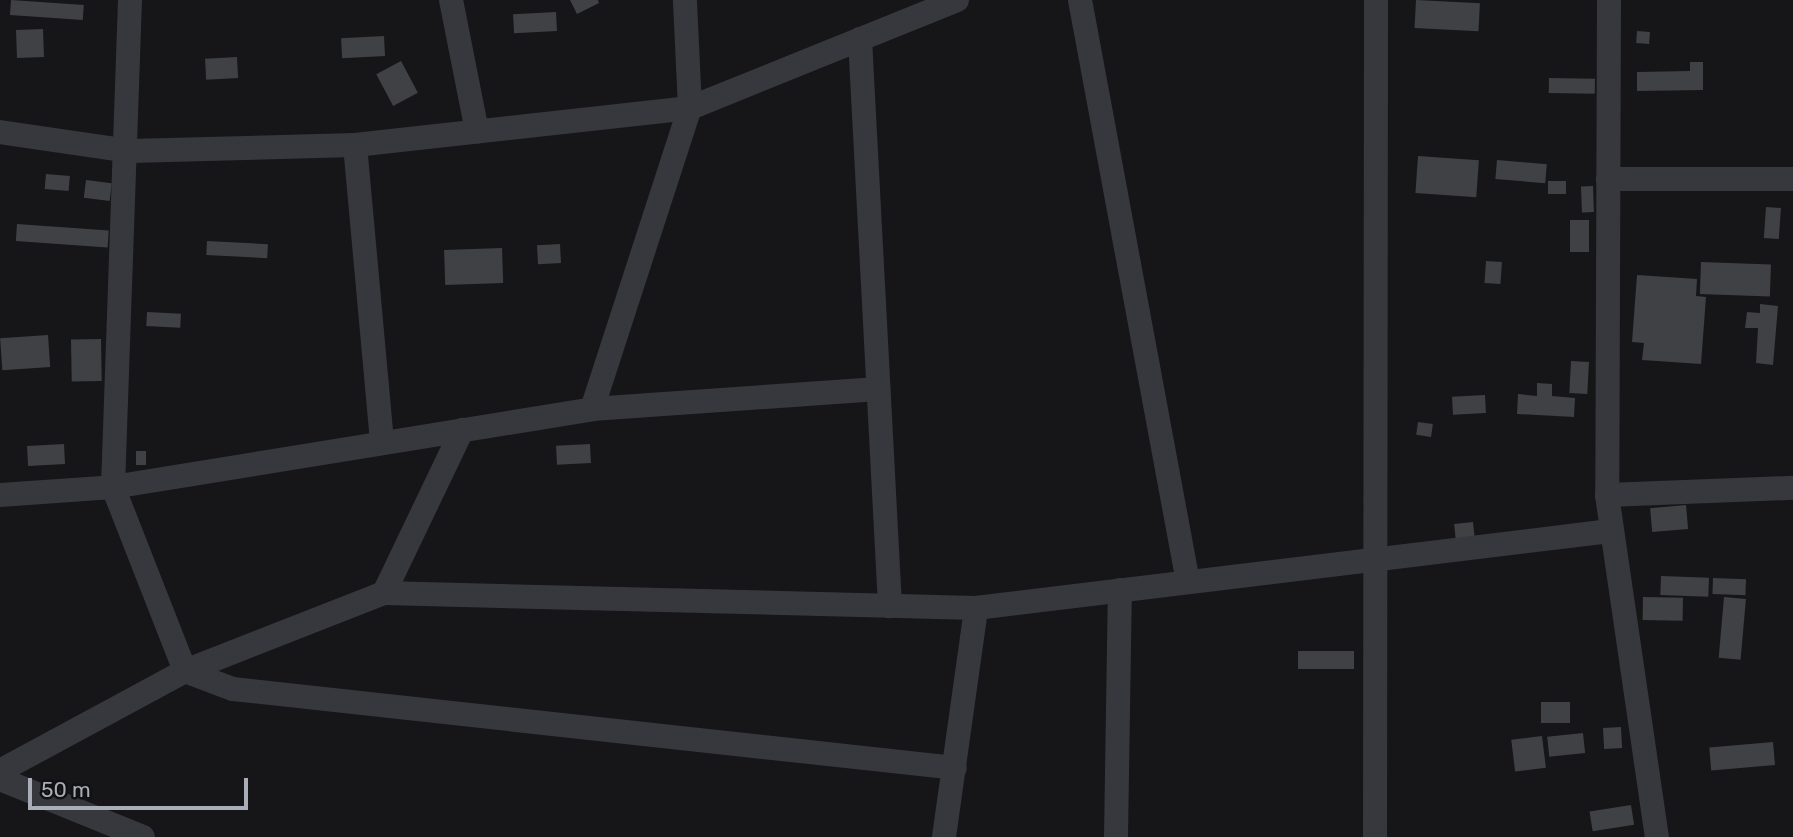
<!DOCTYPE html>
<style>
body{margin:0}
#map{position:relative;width:1793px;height:837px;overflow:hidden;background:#161618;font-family:Rubik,sans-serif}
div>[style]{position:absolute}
.building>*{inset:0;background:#404145;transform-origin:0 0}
.street>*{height:24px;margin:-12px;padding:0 12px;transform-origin:12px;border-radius:12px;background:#37383d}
span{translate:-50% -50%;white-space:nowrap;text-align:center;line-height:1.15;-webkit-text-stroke:5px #111113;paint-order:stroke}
.scale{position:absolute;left:28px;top:778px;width:220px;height:32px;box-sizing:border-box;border:4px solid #a8adb8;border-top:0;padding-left:9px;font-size:21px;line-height:24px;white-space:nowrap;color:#a8adb8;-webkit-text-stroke:5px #111113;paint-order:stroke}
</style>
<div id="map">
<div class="building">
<i style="left:11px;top:0;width:73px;height:15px;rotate:4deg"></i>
<i style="clip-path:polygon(570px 0,598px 0,599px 3px,577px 14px)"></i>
<i style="left:1416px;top:0;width:64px;height:28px;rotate:3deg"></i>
<i style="left:556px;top:12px;width:19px;height:43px;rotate:87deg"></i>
<i style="left:43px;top:29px;width:28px;height:27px;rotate:88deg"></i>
<i style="left:1637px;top:31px;width:13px;height:12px;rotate:4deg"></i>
<i style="left:384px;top:36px;width:20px;height:43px;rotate:87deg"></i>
<i style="left:237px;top:57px;width:21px;height:32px;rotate:87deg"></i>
<i style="left:401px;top:61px;width:36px;height:28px;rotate:62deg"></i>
<i style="clip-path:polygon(1690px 62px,1703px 62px,1703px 90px,1637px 91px,1637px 72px,1690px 71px)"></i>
<i style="left:1549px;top:78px;width:46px;height:15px;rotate:1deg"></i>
<i style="left:1418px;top:156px;width:61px;height:37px;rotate:4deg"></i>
<i style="left:1497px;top:160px;width:50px;height:19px;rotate:5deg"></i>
<i style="left:46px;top:174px;width:24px;height:15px;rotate:5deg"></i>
<i style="left:86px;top:180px;width:26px;height:18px;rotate:7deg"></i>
<i style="left:1548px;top:181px;width:18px;height:13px"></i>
<i style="left:1593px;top:186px;width:26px;height:12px;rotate:88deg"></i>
<i style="left:1766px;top:207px;width:15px;height:31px;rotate:4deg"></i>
<i style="left:1570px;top:220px;width:19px;height:32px"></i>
<i style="left:17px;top:224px;width:92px;height:17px;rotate:4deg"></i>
<i style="left:207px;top:241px;width:61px;height:14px;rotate:3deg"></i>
<i style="left:560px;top:244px;width:19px;height:23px;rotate:87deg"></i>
<i style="left:502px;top:248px;width:35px;height:58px;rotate:88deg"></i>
<i style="left:1486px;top:261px;width:16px;height:22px;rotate:4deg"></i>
<i style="left:1701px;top:262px;width:70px;height:32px;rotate:2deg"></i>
<i style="clip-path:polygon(1637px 275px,1697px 279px,1696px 296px,1706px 297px,1701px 364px,1642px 360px,1644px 343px,1632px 342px)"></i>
<i style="clip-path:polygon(1760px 304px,1778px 306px,1773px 365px,1756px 363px,1758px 328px,1745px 328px,1747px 312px,1760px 313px)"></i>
<i style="left:147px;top:312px;width:34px;height:14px;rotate:3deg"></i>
<i style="left:48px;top:335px;width:32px;height:48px;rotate:86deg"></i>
<i style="left:101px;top:339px;width:42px;height:30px;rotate:89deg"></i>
<i style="left:1571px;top:361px;width:18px;height:32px;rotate:3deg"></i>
<i style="clip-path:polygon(1537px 383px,1552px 384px,1552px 396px,1575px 398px,1574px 417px,1517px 414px,1518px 394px,1537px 396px)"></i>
<i style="left:1485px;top:395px;width:18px;height:33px;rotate:87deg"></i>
<i style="left:1418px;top:422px;width:15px;height:13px;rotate:8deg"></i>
<i style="left:64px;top:444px;width:20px;height:37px;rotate:87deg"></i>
<i style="left:590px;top:444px;width:19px;height:34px;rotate:87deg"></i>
<i style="left:146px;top:451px;width:14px;height:10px;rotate:90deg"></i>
<i style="left:1686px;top:505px;width:24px;height:36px;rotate:85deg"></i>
<i style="left:1473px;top:522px;width:19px;height:19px;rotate:84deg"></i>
<i style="left:1661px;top:576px;width:48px;height:19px;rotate:2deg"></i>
<i style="left:1713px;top:578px;width:33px;height:16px;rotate:2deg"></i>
<i style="left:1643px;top:597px;width:40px;height:23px;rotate:1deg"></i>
<i style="left:1724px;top:597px;width:22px;height:61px;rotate:5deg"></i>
<i style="left:1354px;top:651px;width:18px;height:56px;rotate:90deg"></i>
<i style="left:1570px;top:702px;width:21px;height:29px;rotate:90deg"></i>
<i style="left:1621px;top:727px;width:21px;height:18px;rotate:87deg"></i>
<i style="left:1583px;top:733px;width:20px;height:36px;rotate:84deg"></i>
<i style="left:1542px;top:736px;width:32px;height:31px;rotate:83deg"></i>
<i style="left:1773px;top:742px;width:23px;height:64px;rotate:85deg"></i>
<i style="left:1631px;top:805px;width:20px;height:42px;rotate:81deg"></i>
</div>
<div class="street">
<i style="left:130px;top:0;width:487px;rotate:92deg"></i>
<i style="left:113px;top:487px;width:198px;rotate:68.6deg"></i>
<i style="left:185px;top:671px;width:51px;rotate:20.6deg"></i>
<i style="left:233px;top:689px;width:726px;rotate:6.24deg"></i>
<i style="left:451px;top:0;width:134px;rotate:78.8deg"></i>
<i style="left:1080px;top:0;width:592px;rotate:79.49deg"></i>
<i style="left:1609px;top:0;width:495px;rotate:90.2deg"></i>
<i style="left:1607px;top:495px;width:346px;rotate:81.7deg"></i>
<i style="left:860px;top:39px;width:568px;rotate:86.97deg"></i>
<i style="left:0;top:132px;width:130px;rotate:8.4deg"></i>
<i style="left:129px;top:151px;width:226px;rotate:-1.5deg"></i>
<i style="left:355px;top:145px;width:337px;rotate:-6.3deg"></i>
<i style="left:690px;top:108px;width:288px;rotate:-22deg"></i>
<i style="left:355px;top:145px;width:299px;rotate:84.8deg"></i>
<i style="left:1608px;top:179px;width:185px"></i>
<i style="left:592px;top:409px;width:317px;rotate:-72deg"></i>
<i style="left:690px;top:108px;width:108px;rotate:-92.7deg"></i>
<i style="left:0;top:495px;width:113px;rotate:-4deg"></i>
<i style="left:113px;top:487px;width:485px;rotate:-9.2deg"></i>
<i style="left:592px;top:409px;width:287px;rotate:-4deg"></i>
<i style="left:1607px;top:495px;width:186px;rotate:-2.2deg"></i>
<i style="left:384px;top:593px;width:181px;rotate:-64.4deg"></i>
<i style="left:0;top:771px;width:210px;rotate:-28.4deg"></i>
<i style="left:185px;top:671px;width:214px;rotate:-21.4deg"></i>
<i style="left:384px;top:593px;width:592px;rotate:1.45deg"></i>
<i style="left:976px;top:608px;width:639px;rotate:-6.92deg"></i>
<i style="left:0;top:779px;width:154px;rotate:22.1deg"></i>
<i style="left:944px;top:837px;width:231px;rotate:-82deg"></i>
<i style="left:1116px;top:837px;width:247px;rotate:-89.1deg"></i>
<i style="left:1375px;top:837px;width:837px;rotate:-89.93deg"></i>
</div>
<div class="scale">50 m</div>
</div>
